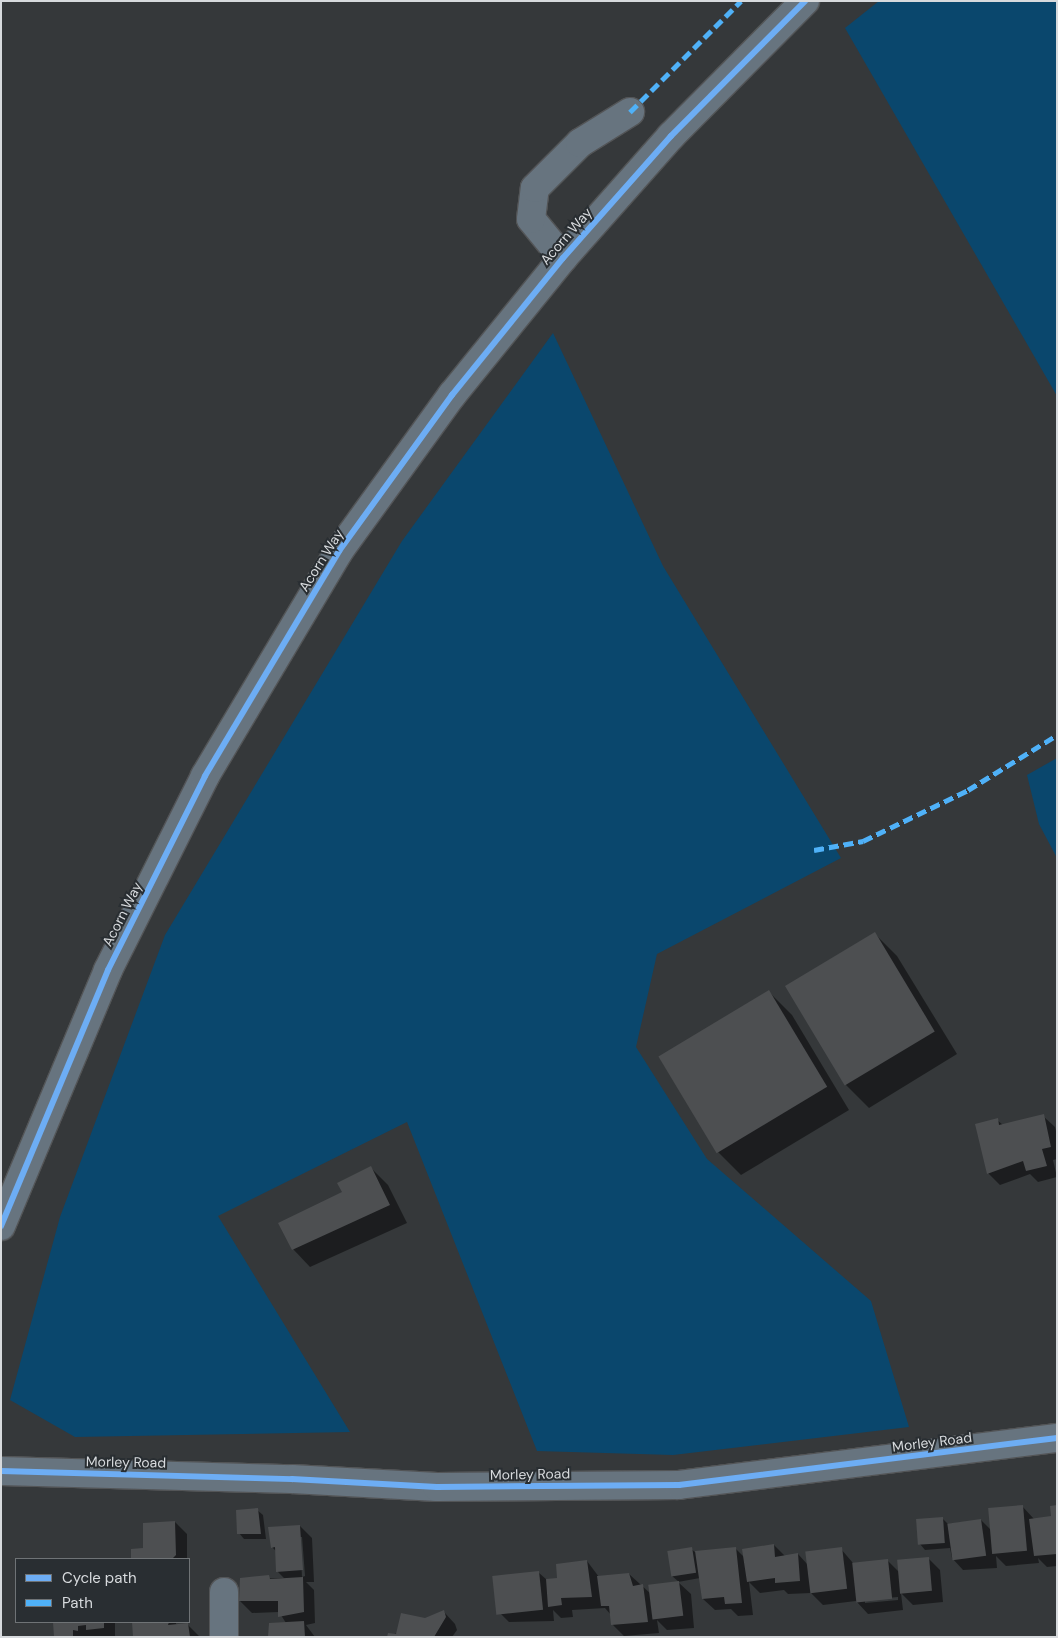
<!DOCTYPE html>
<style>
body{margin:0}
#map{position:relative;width:1058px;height:1638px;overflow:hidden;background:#35383a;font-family:"DM Sans",sans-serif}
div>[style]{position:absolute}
.green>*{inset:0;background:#0a476d}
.shadow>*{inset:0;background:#0007;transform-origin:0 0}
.building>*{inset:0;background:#4d4f51;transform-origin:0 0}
.roads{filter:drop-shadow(1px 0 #535557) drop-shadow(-1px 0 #535557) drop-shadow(0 1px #535557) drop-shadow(0 -1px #535557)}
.minor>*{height:28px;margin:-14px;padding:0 14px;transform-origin:14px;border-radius:14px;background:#67747f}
.quiet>*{height:5px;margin-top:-2.5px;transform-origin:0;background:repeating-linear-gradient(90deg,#4fb1f8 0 10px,transparent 0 15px)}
.cycleway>*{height:6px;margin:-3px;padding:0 3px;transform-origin:3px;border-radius:3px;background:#6dadf4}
span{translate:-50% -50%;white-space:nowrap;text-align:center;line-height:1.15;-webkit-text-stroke:4px #292e32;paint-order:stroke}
.street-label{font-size:14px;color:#d7dadd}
.frame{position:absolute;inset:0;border:2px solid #d7dadd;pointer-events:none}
.legend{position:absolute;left:15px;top:1558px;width:175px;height:65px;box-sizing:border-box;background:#292e32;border:1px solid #6f7376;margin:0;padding:6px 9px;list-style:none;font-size:15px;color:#d7dadd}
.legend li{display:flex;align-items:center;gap:10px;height:25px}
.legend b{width:25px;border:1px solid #6f7376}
</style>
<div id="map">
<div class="green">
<i style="clip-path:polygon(879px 1px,1057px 1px,1057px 396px,845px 28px)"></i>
<i style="clip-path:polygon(553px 333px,663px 566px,841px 858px,657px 954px,636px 1047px,707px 1159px,871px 1301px,909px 1427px,673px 1455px,537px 1451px,407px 1122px,218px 1216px,350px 1432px,75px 1437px,10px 1400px,60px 1217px,165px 935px,402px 541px)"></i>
<i style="clip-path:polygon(1057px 758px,1057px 858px,1039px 824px,1027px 775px)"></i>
</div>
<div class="shadow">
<i style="clip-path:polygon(874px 933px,897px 956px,957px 1054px,869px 1108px,846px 1085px)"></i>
<i style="clip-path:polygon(769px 992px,792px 1015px,849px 1110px,741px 1175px,718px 1152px)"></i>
<i style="clip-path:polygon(1043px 1116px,1055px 1127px,1057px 1135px,1057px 1159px,1053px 1160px,1057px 1177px,1038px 1182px,1030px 1174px,1000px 1185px,988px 1173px,997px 1120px,1003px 1125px)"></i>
<i style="clip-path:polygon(371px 1168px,388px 1185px,407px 1223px,310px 1267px,293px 1249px,343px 1192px)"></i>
<i style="clip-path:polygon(1022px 1506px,1034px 1519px,1052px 1517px,1057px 1506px,1057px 1566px,1047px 1567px,1038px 1558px,1039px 1563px,1006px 1566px,996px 1556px,997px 1568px,963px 1570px,952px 1558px,950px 1548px,925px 1550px,920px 1544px,942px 1518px,948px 1524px,981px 1520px,992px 1531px)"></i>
<i style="clip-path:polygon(257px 1510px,263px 1515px,266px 1539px,244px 1539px,239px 1533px)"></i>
<i style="clip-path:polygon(175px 1522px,187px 1534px,187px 1559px,132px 1559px,132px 1550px,144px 1549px)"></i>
<i style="clip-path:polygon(evenodd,300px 1526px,312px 1538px,314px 1582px,306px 1582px,314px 1590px,315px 1623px,306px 1625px,315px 1637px,270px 1637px,286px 1623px,279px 1612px,252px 1613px,240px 1601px,241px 1579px,284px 1578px,278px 1572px,277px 1552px,272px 1547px,300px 1526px,300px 1537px,302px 1537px,305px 1576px,302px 1577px,300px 1537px)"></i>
<i style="clip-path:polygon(evenodd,774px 1545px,785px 1556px,798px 1554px,808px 1565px,841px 1549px,853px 1563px,888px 1561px,899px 1572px,929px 1559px,940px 1570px,943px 1602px,913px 1605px,901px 1593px,903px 1610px,868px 1614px,856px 1601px,823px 1605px,811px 1593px,788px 1594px,784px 1590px,760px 1593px,749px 1582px,753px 1615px,738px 1616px,731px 1609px,715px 1610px,703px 1599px,700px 1578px,678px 1582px,691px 1594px,694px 1628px,667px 1630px,657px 1620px,659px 1633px,624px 1636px,613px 1625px,611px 1615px,605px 1608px,572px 1610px,573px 1617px,561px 1618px,553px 1610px,554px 1621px,509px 1622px,497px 1610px,538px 1572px,547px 1580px,558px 1579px,587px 1561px,599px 1577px,629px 1574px,651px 1594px,679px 1582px,672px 1576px,691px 1549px,695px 1552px,735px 1548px,745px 1558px,774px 1545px,898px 1597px,898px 1600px,865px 1603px,865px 1600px,898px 1597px)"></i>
<i style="clip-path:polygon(444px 1612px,455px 1624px,457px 1630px,452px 1637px,388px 1637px)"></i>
<i style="left:55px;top:1622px;width:60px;height:15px"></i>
<i style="clip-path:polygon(134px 1622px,176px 1622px,176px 1624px,188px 1625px,200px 1637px,135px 1637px)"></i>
</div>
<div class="building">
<i style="left:875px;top:932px;width:116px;height:105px;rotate:59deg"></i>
<i style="left:769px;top:990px;width:113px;height:129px;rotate:59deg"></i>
<i style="clip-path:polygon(1044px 1114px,1051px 1147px,1042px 1149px,1047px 1166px,1026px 1171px,1023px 1161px,987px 1174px,975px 1124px,998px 1118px,999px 1125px)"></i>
<i style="clip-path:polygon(371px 1166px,390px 1205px,292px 1250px,278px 1223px,342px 1192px,337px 1183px)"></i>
<i style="left:1023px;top:1505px;width:46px;height:35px;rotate:85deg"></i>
<i style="clip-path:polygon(1057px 1505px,1057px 1554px,1034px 1556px,1029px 1519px,1051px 1516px,1050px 1506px)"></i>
<i style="clip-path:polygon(258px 1508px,261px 1534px,237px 1534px,236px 1510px)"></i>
<i style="left:943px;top:1517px;width:26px;height:27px;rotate:86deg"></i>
<i style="left:981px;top:1519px;width:37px;height:34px;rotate:82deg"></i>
<i style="clip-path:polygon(175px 1521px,176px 1555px,172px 1559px,131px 1559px,131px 1549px,143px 1548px,143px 1523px)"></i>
<i style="clip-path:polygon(300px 1525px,303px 1570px,276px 1572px,275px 1547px,271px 1548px,268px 1527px)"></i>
<i style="clip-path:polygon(774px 1544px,775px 1557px,798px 1553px,800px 1581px,775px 1583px,775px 1578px,747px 1582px,742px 1549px)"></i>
<i style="left:692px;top:1547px;width:26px;height:25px;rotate:81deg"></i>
<i style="clip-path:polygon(736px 1547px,742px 1603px,725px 1604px,724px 1597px,702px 1599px,695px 1551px)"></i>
<i style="left:842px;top:1547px;width:42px;height:37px;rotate:83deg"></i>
<i style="left:929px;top:1557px;width:34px;height:32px;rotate:85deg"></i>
<i style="left:888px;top:1559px;width:40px;height:36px;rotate:84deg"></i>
<i style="clip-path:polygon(587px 1560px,592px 1597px,561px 1598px,562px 1605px,548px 1607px,546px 1579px,557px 1578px,556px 1564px)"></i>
<i style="left:539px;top:1571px;width:39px;height:47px;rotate:84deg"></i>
<i style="clip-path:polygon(629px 1573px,633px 1586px,643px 1584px,648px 1622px,611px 1625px,609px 1606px,601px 1606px,597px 1576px)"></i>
<i style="clip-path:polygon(269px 1575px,270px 1579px,303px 1577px,304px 1612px,278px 1617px,278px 1601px,239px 1601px,240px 1578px)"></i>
<i style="left:679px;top:1581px;width:35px;height:31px;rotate:83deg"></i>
<i style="clip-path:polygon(444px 1610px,446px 1617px,434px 1637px,387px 1637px,388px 1633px,396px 1634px,401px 1613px,425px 1618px)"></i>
<i style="clip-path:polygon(304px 1621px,305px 1637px,268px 1637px,269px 1623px)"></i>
<i style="clip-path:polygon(53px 1622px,104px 1622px,104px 1628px,86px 1630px,86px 1625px,78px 1626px,78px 1631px,73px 1630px,73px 1637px,54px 1637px)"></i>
<i style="clip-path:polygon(132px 1622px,169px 1622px,168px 1625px,188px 1623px,190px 1637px,133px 1637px)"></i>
</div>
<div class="roads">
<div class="minor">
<i style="left:563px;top:258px;width:50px;rotate:-129.4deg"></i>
<i style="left:531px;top:219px;width:31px;rotate:-83deg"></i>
<i style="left:535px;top:188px;width:64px;rotate:-45deg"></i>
<i style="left:580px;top:143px;width:59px;rotate:-31.8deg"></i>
<i style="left:1px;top:1226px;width:277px;rotate:-67.3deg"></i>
<i style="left:108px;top:970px;width:217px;rotate:-63.4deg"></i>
<i style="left:205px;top:776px;width:262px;rotate:-59.2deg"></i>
<i style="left:339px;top:551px;width:193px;rotate:-54.1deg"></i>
<i style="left:452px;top:395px;width:176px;rotate:-51deg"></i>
<i style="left:563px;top:258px;width:163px;rotate:-48.5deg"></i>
<i style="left:671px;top:136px;width:190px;rotate:-45.2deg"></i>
<i style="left:1px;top:1471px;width:291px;rotate:1.6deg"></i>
<i style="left:292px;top:1479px;width:145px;rotate:3.2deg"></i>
<i style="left:437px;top:1487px;width:242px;rotate:-0.5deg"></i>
<i style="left:679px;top:1485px;width:381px;rotate:-7.1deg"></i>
<i style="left:224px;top:1592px;width:45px;rotate:90deg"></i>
</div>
</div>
<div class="quiet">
<i style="left:630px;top:112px;width:157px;rotate:-45deg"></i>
<i style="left:814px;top:850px;width:50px;rotate:-10.4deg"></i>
<i style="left:863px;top:841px;width:117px;rotate:-25.9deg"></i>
<i style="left:968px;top:790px;width:105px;rotate:-31.7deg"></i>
</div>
<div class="cycleway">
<i style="left:1px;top:1226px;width:277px;rotate:-67.3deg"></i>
<i style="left:108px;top:970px;width:217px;rotate:-63.4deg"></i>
<i style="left:205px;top:776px;width:262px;rotate:-59.2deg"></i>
<i style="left:339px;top:551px;width:193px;rotate:-54.1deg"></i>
<i style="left:452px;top:395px;width:176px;rotate:-51deg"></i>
<i style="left:563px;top:258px;width:163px;rotate:-48.5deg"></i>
<i style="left:671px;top:136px;width:190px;rotate:-45.2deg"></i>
<i style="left:1px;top:1471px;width:291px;rotate:1.6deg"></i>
<i style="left:292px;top:1479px;width:145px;rotate:3.2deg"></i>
<i style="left:437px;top:1487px;width:242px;rotate:-0.5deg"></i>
<i style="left:679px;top:1485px;width:381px;rotate:-7.1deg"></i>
</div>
<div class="street-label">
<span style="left:566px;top:236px;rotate:-49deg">Acorn Way</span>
<span style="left:321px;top:560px;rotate:-58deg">Acorn Way</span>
<span style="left:122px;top:914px;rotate:-63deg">Acorn Way</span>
<span style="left:932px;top:1442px;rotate:-7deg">Morley Road</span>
<span style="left:126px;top:1462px;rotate:1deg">Morley Road</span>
<span style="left:530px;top:1474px;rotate:-1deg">Morley Road</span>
</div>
<div class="frame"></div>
<ul class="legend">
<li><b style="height:6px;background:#6dadf4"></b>Cycle path</li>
<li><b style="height:6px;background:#4fb1f8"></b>Path</li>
</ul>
</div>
